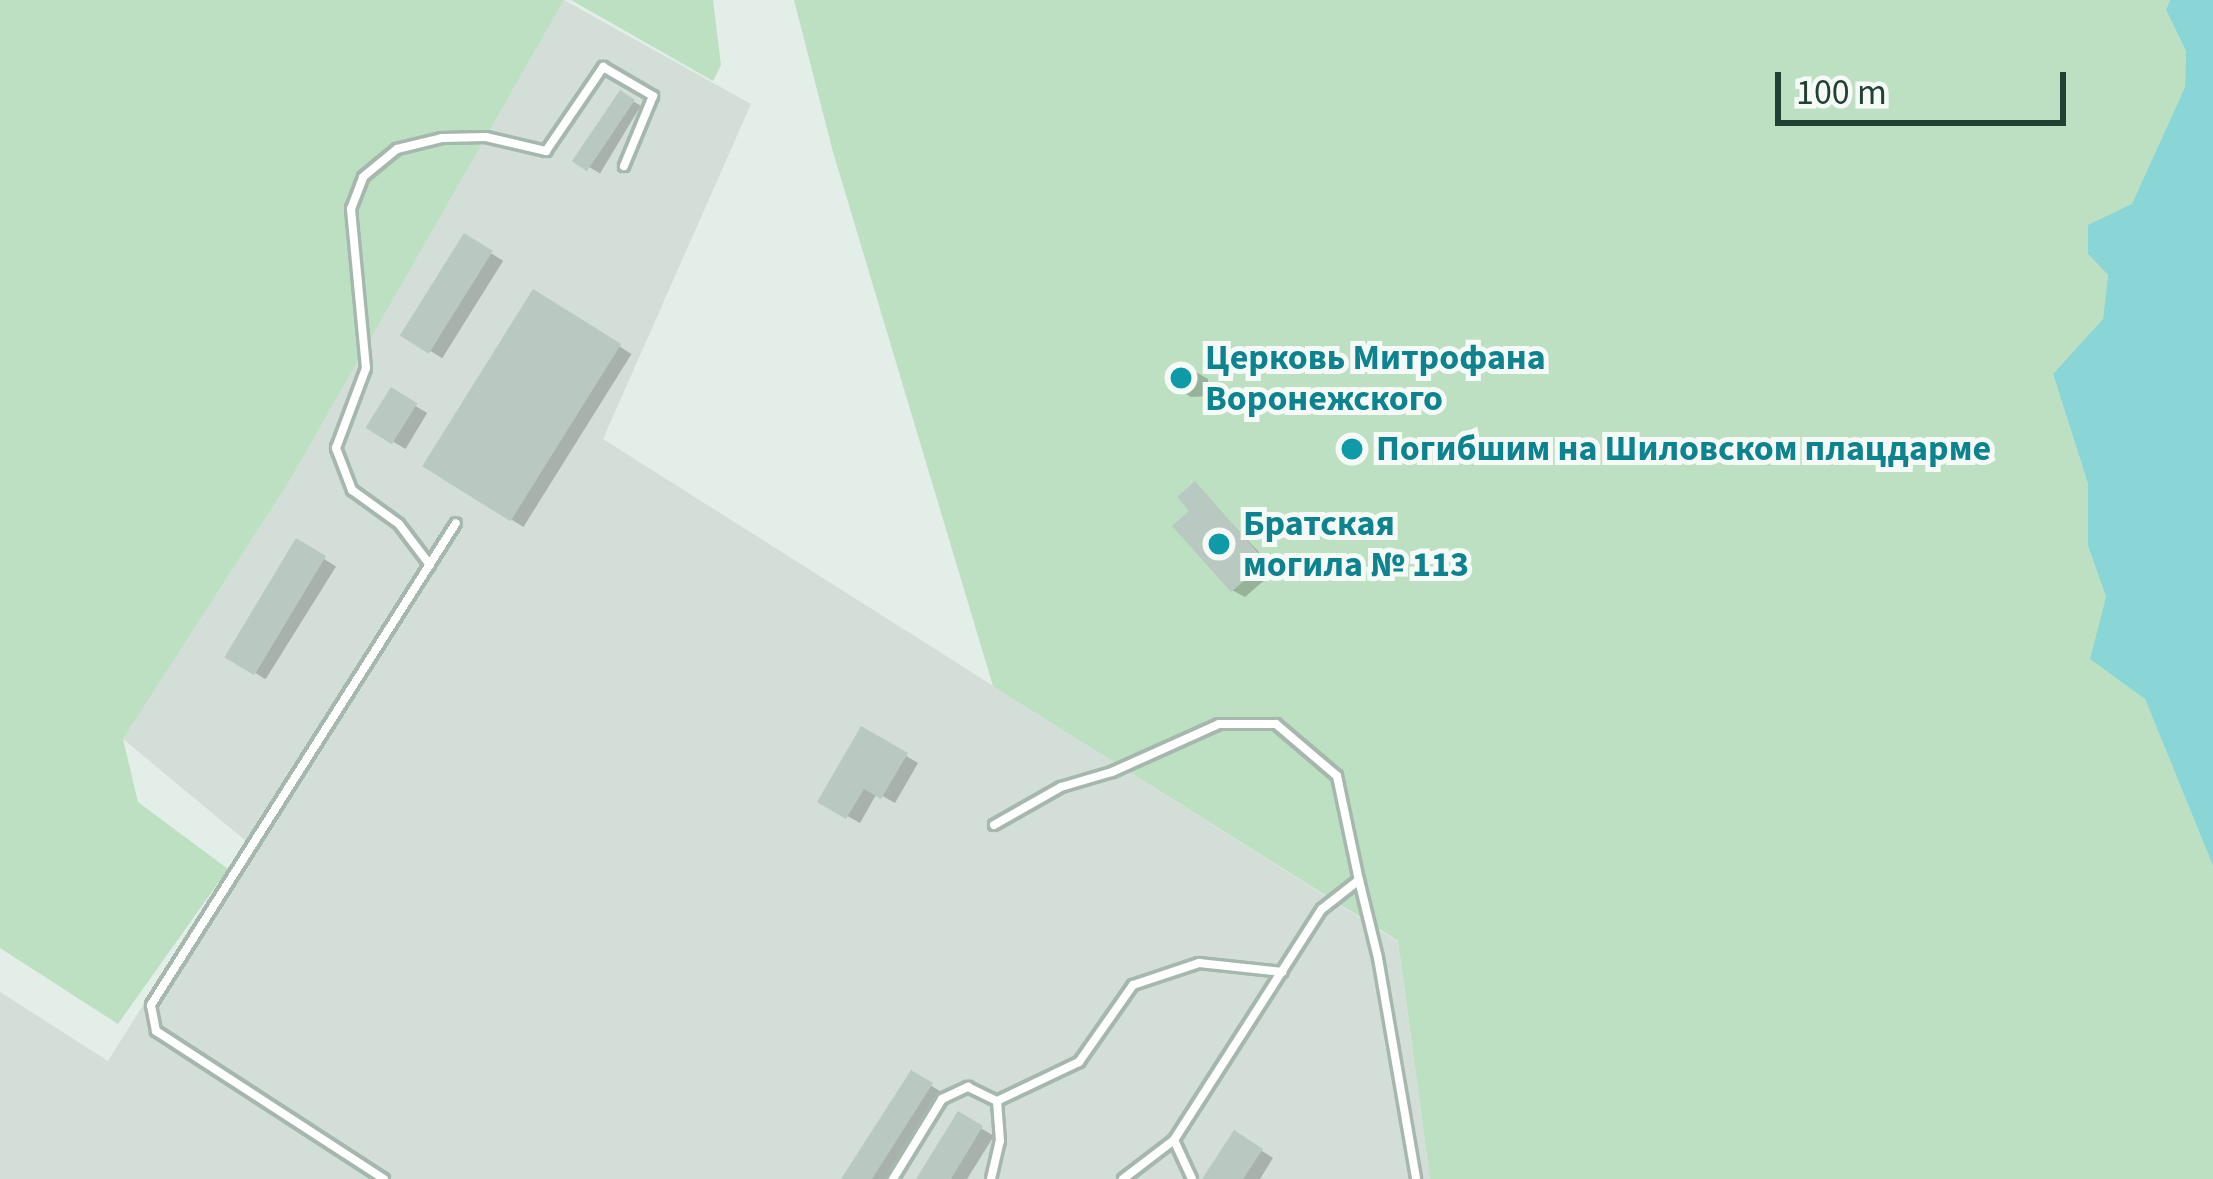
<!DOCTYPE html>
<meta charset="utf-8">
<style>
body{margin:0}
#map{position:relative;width:2213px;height:1179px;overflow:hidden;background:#e4eee8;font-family:"Source Sans 3",sans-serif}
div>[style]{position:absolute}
.built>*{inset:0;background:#d2ded7}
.green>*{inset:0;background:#bce0c1}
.water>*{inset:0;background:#8ad5d5}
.shadow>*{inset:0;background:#0003;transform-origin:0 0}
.building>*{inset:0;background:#b9c9c1;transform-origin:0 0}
.roads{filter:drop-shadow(3px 0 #a6b7ae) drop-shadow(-3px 0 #a6b7ae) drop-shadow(0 3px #a6b7ae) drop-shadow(0 -3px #a6b7ae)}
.lane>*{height:8px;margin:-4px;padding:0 4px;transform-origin:4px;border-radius:4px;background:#fff}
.dots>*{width:33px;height:33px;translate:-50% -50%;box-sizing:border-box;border:6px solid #f5faf7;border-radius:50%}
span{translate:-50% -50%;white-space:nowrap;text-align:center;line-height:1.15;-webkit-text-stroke:10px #f5faf7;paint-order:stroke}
.culture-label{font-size:36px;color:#0d838f;font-weight:700}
.left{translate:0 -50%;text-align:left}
.scale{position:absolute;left:1775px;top:72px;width:291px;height:54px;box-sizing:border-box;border:6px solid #224134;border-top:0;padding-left:15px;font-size:36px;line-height:42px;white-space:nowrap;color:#224134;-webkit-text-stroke:9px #f5faf7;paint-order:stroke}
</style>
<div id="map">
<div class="built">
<i style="clip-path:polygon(564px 0,751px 104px,603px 439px,1398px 942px,1430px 1179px,0 1179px,0 992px,108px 1061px,246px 841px,123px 739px,290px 480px)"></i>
</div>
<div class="green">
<i style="clip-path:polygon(0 0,564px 0,290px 480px,123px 739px,138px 802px,228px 869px,118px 1024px,0 948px)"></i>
<i style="clip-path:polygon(571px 0,713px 0,721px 65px,713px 81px)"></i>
<i style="clip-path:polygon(794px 0,2170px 0,2166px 10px,2186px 51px,2185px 87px,2132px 205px,2088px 254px,2108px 275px,2103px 320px,2053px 374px,2088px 484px,2088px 546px,2106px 597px,2091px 659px,2145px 699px,2213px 866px,2213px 1179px,1430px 1179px,1398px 941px,993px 686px,833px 152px)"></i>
</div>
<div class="water">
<i style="clip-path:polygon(2170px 0,2213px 0,2213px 866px,2145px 699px,2090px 659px,2106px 597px,2088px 546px,2088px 484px,2053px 374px,2103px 319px,2108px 275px,2088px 254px,2088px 225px,2132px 204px,2185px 87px,2186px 51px,2166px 10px)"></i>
</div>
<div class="shadow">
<i style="left:621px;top:94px;width:23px;height:79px;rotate:31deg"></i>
<i style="left:465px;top:237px;width:45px;height:115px;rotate:32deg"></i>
<i style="left:534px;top:293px;width:115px;height:204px;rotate:32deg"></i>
<i style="clip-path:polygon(1191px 369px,1208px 379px,1209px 396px,1191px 397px,1174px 387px,1173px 371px)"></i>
<i style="left:392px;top:392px;width:41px;height:42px;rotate:31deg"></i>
<i style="clip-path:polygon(1195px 485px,1276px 570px,1245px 597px,1232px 590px,1194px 511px)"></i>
<i style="left:297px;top:542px;width:46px;height:133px;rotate:32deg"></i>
<i style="clip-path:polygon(862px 730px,918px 763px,895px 803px,877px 793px,860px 823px,821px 801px)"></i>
<i style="clip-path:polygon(912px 1074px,943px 1093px,888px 1179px,845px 1179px)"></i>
<i style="clip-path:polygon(959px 1115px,994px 1136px,967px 1179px,920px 1179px)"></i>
<i style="clip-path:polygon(1235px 1134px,1273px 1158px,1260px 1179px,1218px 1179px)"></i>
</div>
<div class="building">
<i style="left:620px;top:90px;width:18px;height:86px;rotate:34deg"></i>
<i style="left:464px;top:233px;width:34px;height:121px;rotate:32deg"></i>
<i style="left:533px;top:289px;width:104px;height:209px;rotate:32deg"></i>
<i style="left:391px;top:387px;width:31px;height:48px;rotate:32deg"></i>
<i style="clip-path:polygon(1195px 481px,1266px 562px,1231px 592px,1172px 526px,1189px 511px,1177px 497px)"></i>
<i style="left:296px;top:538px;width:35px;height:139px;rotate:31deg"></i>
<i style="clip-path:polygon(861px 726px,908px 753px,881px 799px,864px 789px,846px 819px,817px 802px)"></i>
<i style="clip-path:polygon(911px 1070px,933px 1083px,872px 1179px,841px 1179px)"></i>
<i style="clip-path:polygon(958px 1111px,983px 1126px,951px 1179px,916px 1179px)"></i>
<i style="clip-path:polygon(1234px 1130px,1263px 1149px,1243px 1179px,1202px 1179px)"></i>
</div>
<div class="roads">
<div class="lane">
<i style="left:430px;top:565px;width:51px;rotate:-127.1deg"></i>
<i style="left:399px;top:524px;width:58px;rotate:-144.1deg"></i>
<i style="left:352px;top:490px;width:45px;rotate:-110.9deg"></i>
<i style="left:336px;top:448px;width:85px;rotate:-69.4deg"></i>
<i style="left:366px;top:368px;width:160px;rotate:-95.4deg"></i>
<i style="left:351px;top:209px;width:34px;rotate:-69deg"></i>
<i style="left:363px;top:177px;width:44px;rotate:-39.5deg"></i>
<i style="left:397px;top:149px;width:46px;rotate:-13.7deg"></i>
<i style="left:442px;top:138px;width:44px;rotate:-1.3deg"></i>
<i style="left:486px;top:137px;width:62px;rotate:13.1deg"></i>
<i style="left:546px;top:151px;width:102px;rotate:-55.8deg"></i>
<i style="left:603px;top:67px;width:58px;rotate:30.1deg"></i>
<i style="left:653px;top:96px;width:76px;rotate:112.5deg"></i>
<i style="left:994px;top:825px;width:77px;rotate:-29.6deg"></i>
<i style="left:1061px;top:787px;width:53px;rotate:-16.4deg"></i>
<i style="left:1112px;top:772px;width:117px;rotate:-24.2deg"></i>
<i style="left:1219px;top:724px;width:57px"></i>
<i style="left:1276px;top:724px;width:80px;rotate:40.4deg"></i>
<i style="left:1337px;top:776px;width:106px;rotate:78.1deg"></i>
<i style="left:1174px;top:1140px;width:43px;rotate:65.2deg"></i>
<i style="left:384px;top:1179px;width:272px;rotate:-147deg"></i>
<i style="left:156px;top:1031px;width:26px;rotate:-101deg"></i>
<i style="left:151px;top:1005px;width:570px;rotate:-57.68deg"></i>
<i style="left:893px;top:1179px;width:94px;rotate:-58.5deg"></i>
<i style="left:942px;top:1099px;width:29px;rotate:-25deg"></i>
<i style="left:968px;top:1087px;width:32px;rotate:26deg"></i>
<i style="left:991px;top:1179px;width:39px;rotate:-77deg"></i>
<i style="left:1000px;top:1141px;width:40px;rotate:-94.3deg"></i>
<i style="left:997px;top:1101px;width:91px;rotate:-25.4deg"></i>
<i style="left:1079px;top:1062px;width:94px;rotate:-55deg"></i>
<i style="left:1133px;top:985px;width:70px;rotate:-18.4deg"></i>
<i style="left:1199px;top:963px;width:84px;rotate:6.1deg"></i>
<i style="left:1123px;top:1179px;width:64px;rotate:-37.4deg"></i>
<i style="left:1174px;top:1140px;width:274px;rotate:-57.4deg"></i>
<i style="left:1322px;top:909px;width:47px;rotate:-38.1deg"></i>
<i style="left:1359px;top:880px;width:80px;rotate:76.3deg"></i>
<i style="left:1378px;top:958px;width:224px;rotate:80.2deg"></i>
</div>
</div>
<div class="dots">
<i style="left:1181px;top:378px;background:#0f9aa8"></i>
<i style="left:1352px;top:449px;background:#0f9aa8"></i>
<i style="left:1219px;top:544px;background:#0f9aa8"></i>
</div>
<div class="culture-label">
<span class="left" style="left:1205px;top:378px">Церковь Митрофана<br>Воронежского</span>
<span class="left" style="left:1376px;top:449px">Погибшим на Шиловском плацдарме</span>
<span class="left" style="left:1243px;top:544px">Братская<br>могила № 113</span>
</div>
<div class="scale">100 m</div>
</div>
